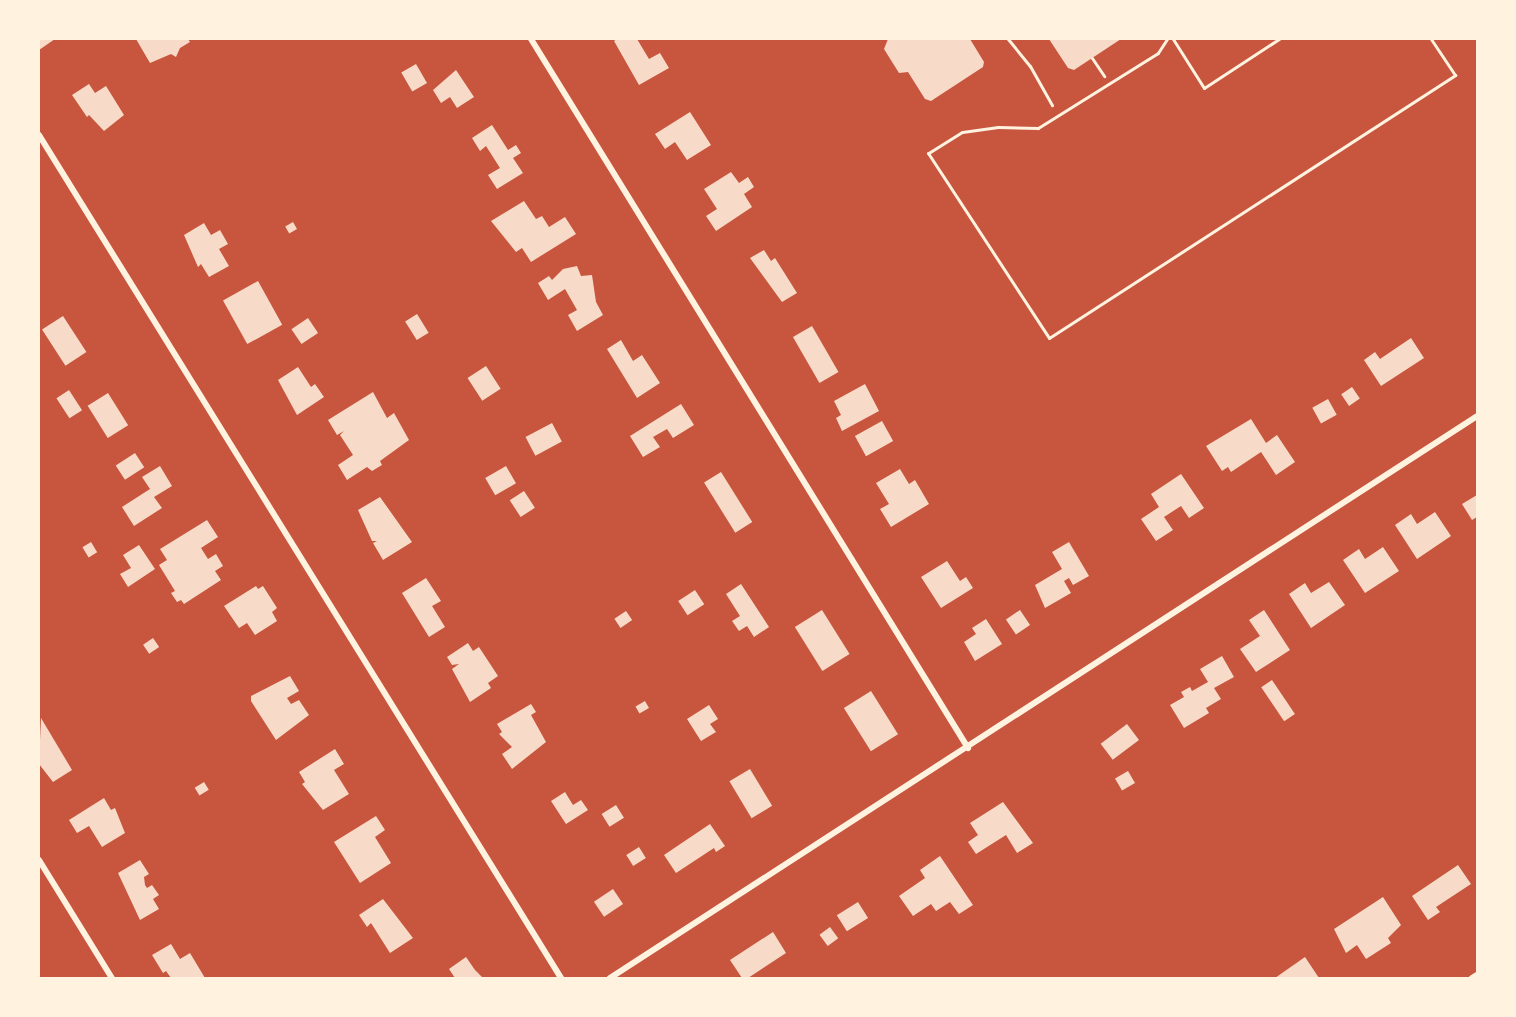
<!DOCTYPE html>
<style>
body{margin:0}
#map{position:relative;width:1516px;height:1017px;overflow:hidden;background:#c8553d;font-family:Signika,sans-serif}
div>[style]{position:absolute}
.building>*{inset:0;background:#f7dbc8;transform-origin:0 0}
.path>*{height:3px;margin:-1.5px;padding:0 1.5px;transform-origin:1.5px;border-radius:1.5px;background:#fff3e0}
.service>*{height:3px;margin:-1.5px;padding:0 1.5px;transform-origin:1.5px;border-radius:1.5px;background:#fff3e0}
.minor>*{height:6px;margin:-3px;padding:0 3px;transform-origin:3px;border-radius:3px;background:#fff3e0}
span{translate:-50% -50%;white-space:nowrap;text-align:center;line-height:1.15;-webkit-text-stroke:4.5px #fff3e0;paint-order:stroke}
.frame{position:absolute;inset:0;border:40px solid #fff3e0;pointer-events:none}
</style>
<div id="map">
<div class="building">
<i style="clip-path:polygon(39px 39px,55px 39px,39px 50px)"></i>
<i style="clip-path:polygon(136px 39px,188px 39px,190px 42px,180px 48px,176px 57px,171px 54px,150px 63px)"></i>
<i style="clip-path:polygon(617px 39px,637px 39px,649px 59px,660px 53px,669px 68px,639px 85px,614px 41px)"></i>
<i style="clip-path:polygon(888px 39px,970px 39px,984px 62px,983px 67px,931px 101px,925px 99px,908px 72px,899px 73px,884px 49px)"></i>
<i style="clip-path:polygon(1049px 39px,1121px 39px,1074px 70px,1068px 68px)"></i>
<i style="left:416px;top:64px;width:22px;height:17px;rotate:60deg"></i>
<i style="clip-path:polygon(456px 70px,474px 97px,457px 108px,450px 97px,441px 103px,433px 90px)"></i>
<i style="clip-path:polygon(89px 84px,95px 93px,106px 86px,124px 115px,104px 131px,89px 115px,87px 117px,72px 95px)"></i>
<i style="clip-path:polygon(690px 112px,711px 145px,687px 160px,675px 142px,665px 149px,655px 134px)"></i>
<i style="clip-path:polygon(492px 125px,508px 150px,516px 145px,521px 153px,513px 158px,523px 173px,497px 189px,488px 175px,500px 168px,486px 146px,480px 151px,472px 138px)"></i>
<i style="clip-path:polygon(731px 172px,739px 183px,748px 177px,754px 187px,744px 194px,752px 207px,716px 231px,706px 216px,717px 209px,704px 189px)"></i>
<i style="clip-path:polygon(524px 201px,536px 219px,542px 216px,549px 227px,565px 217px,576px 234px,531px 262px,522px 248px,516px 252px,491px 221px)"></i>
<i style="left:293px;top:222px;width:8px;height:9px;rotate:60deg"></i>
<i style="clip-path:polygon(204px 223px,211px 235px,220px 230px,228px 244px,219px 249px,229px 266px,209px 277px,201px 264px,198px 267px,184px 235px)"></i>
<i style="clip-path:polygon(764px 250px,771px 261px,775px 258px,797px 293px,782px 302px,750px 258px)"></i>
<i style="clip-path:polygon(577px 266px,581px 276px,592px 275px,596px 302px,603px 315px,577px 331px,568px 315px,577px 310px,565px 289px,548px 300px,538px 283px,549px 276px,552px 280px,563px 269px)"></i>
<i style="left:258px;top:281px;width:50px;height:40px;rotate:61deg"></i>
<i style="left:417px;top:314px;width:22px;height:14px;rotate:58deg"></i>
<i style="left:63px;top:316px;width:43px;height:25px;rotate:57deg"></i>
<i style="left:308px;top:318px;width:18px;height:20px;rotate:56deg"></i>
<i style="left:812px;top:326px;width:53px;height:22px;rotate:60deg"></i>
<i style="clip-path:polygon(1411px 338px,1424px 358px,1381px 386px,1364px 360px,1375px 352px,1380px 359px)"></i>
<i style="clip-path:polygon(621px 340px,633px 361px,642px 355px,660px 383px,637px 398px,607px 349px)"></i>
<i style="left:486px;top:366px;width:27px;height:22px;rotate:57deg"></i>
<i style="clip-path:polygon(298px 367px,311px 387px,315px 384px,324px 397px,297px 415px,278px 380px)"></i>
<i style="clip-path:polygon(865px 384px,879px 411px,842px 431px,836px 418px,841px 415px,834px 401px)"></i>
<i style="left:1352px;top:387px;width:14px;height:13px;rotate:56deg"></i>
<i style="left:69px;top:390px;width:24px;height:15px;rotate:57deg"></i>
<i style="clip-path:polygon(373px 392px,387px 418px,394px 413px,409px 440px,380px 461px,382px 465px,372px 471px,367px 467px,347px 480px,338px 465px,353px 455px,340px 435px,344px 431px,337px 435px,328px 420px)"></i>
<i style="left:108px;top:393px;width:38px;height:24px;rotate:58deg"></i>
<i style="left:1328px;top:399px;width:18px;height:18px;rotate:61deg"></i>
<i style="clip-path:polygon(681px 404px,694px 425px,673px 438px,667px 429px,653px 437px,660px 447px,643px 457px,630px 436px)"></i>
<i style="clip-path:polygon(1251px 419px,1266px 443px,1277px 435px,1295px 462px,1276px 475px,1261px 452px,1231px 472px,1228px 467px,1222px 471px,1206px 446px)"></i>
<i style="left:882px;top:421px;width:23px;height:31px;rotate:61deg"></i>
<i style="left:552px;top:423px;width:21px;height:30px;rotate:62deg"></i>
<i style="left:135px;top:453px;width:17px;height:23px;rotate:57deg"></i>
<i style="clip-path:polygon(160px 466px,172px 486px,154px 497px,162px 508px,134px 526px,122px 507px,150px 489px,142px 477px)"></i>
<i style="left:506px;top:466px;width:20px;height:24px;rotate:60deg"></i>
<i style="clip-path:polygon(900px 469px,909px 484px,915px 480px,929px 504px,891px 527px,880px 509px,889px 504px,876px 483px)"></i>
<i style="left:721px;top:472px;width:59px;height:20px;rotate:58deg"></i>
<i style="clip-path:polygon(1181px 474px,1204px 508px,1189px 518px,1181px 506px,1164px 517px,1173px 530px,1156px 541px,1141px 519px,1159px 507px,1151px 494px)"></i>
<i style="left:524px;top:491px;width:20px;height:17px;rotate:57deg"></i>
<i style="clip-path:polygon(1477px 495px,1477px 517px,1472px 520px,1462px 504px)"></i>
<i style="clip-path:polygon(380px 497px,412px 542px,383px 560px,373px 543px,377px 541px,372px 541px,358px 510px)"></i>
<i style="clip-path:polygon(1435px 512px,1451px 536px,1417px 559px,1395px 525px,1411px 514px,1417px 524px)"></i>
<i style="clip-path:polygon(207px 520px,218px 537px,201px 548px,208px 559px,216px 554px,223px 566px,215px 571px,221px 580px,184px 604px,181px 600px,177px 602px,171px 593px,175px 591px,159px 565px,167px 560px,160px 549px)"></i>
<i style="left:91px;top:542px;width:12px;height:10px;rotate:59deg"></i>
<i style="clip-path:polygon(1069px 542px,1089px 576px,1073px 585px,1069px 578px,1064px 581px,1071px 593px,1045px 608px,1035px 585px,1062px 569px,1052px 552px)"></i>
<i style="clip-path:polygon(139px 545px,155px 569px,128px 587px,120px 574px,131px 568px,123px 555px)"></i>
<i style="clip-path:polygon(1383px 547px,1399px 571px,1365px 593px,1343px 560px,1359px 549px,1365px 559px)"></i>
<i style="clip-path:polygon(947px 561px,960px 581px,966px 577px,973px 588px,941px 608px,921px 577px)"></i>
<i style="clip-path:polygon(426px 578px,441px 601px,432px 606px,445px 627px,429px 637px,402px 593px)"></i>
<i style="clip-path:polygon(1329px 582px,1345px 605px,1311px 628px,1289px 594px,1305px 583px,1311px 593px)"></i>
<i style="clip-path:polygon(741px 584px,769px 627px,754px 637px,747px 626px,739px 631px,732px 621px,740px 616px,726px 594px)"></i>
<i style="clip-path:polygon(256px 586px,258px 589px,263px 586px,277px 608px,272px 612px,277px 621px,255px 635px,247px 623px,239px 628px,224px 606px)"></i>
<i style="left:695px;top:590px;width:17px;height:20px;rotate:57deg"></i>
<i style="left:822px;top:610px;width:52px;height:32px;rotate:58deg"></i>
<i style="left:1020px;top:610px;width:18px;height:17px;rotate:56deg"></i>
<i style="clip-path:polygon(1264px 610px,1290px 650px,1256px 672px,1240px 649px,1260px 636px,1249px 620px)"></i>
<i style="left:626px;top:611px;width:11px;height:14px;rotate:56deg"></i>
<i style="clip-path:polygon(986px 619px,1002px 644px,975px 661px,964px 642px,976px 634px,972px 628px)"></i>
<i style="left:153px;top:638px;width:11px;height:12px;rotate:56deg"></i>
<i style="clip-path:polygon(468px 643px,473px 651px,479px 647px,498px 676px,488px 683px,491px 688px,470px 702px,452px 669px,459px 664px,452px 665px,447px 657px)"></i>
<i style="clip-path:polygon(1222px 656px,1234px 677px,1214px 688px,1221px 699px,1206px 708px,1209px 713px,1184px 728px,1170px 705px,1184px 697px,1181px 692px,1190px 687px,1192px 691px,1208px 682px,1200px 669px)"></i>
<i style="clip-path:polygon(290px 676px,299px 691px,287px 698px,291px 704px,299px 700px,309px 715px,276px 740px,251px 701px,251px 696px)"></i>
<i style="left:1272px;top:680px;width:41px;height:13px;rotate:56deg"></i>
<i style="left:871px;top:691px;width:51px;height:32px;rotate:58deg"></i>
<i style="left:645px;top:701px;width:8px;height:11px;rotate:60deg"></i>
<i style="clip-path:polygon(531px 704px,536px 712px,531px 715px,546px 742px,512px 769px,502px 754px,512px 747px,499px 734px,502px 732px,497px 724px)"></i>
<i style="clip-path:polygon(709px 705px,718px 719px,710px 724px,716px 732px,701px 741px,687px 719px)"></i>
<i style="clip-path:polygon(41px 718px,72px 770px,53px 782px,39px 764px)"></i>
<i style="left:1127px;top:724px;width:20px;height:33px;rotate:53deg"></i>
<i style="clip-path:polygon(335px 749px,344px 764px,334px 770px,349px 794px,323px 810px,302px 784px,305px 782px,299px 772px)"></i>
<i style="left:750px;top:769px;width:43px;height:24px;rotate:59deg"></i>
<i style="left:1128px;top:771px;width:14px;height:15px;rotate:60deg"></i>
<i style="left:204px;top:782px;width:9px;height:11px;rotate:58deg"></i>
<i style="clip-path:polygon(565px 792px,573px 805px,581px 800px,588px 810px,566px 824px,551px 801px)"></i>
<i style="clip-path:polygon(104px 798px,111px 810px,115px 808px,125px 833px,102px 847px,89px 826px,77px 833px,69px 820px)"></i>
<i style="clip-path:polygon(1003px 802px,1033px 843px,1017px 853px,1006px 835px,976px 854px,968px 842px,978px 835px,970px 823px)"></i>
<i style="left:616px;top:805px;width:15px;height:17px;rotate:58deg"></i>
<i style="clip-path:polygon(376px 816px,385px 830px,375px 837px,391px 863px,360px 883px,334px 842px)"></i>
<i style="clip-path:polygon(710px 824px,725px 846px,716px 852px,714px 848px,676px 873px,664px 855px)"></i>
<i style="left:639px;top:847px;width:13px;height:15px;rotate:58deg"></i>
<i style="clip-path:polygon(940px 856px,973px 905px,959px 914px,950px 902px,936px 911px,931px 904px,913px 916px,899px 896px,925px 878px,920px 870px)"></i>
<i style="clip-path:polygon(140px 860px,149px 874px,144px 877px,145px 885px,147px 888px,152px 885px,159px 895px,153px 899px,159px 909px,140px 920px,118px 873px)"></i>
<i style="clip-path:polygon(1458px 865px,1471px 884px,1436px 907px,1440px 912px,1428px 920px,1412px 896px)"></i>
<i style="left:613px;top:889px;width:18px;height:23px;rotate:56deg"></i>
<i style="clip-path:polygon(1383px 897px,1401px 925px,1388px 938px,1391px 943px,1366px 959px,1357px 945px,1346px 953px,1334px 929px)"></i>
<i style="clip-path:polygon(383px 899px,413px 938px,390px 953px,371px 923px,367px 927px,359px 915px)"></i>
<i style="left:858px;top:902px;width:19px;height:25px;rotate:58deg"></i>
<i style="left:830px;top:927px;width:14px;height:13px;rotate:54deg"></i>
<i style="clip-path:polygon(773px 932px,786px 953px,748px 978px,742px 978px,730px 960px)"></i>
<i style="clip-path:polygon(171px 944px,180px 959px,190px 953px,205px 978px,171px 978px,166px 971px,163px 973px,152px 955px)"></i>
<i style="clip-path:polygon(466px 957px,475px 970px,483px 978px,455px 978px,449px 969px)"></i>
<i style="clip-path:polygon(1305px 957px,1319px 978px,1275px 978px)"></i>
</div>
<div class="path">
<i style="left:1008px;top:39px;width:35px;rotate:51deg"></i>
<i style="left:1030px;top:66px;width:45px;rotate:60.6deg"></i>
<i style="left:1092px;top:58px;width:22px;rotate:56deg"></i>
</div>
<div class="service">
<i style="left:1167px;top:39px;width:17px;rotate:123deg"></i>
<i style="left:1158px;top:53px;width:142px;rotate:148deg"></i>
<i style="left:1038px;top:128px;width:40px;rotate:-178.6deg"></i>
<i style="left:998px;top:127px;width:36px;rotate:172deg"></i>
<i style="left:962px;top:132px;width:40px;rotate:148deg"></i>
<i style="left:928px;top:153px;width:221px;rotate:56.8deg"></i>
<i style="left:1049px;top:338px;width:484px;rotate:-32.9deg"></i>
<i style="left:1455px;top:75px;width:43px;rotate:-123.7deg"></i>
<i style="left:1173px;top:39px;width:58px;rotate:57.7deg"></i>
<i style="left:1204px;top:88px;width:90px;rotate:-33.2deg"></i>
</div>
<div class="minor">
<i style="left:531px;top:39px;width:833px;rotate:58.35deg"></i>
<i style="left:39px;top:135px;width:992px;rotate:58.23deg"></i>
<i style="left:39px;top:860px;width:139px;rotate:58.3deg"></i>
<i style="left:610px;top:978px;width:1033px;rotate:-32.95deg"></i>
<i style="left:1472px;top:978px;width:6px;rotate:-31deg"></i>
</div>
<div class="frame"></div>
</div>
